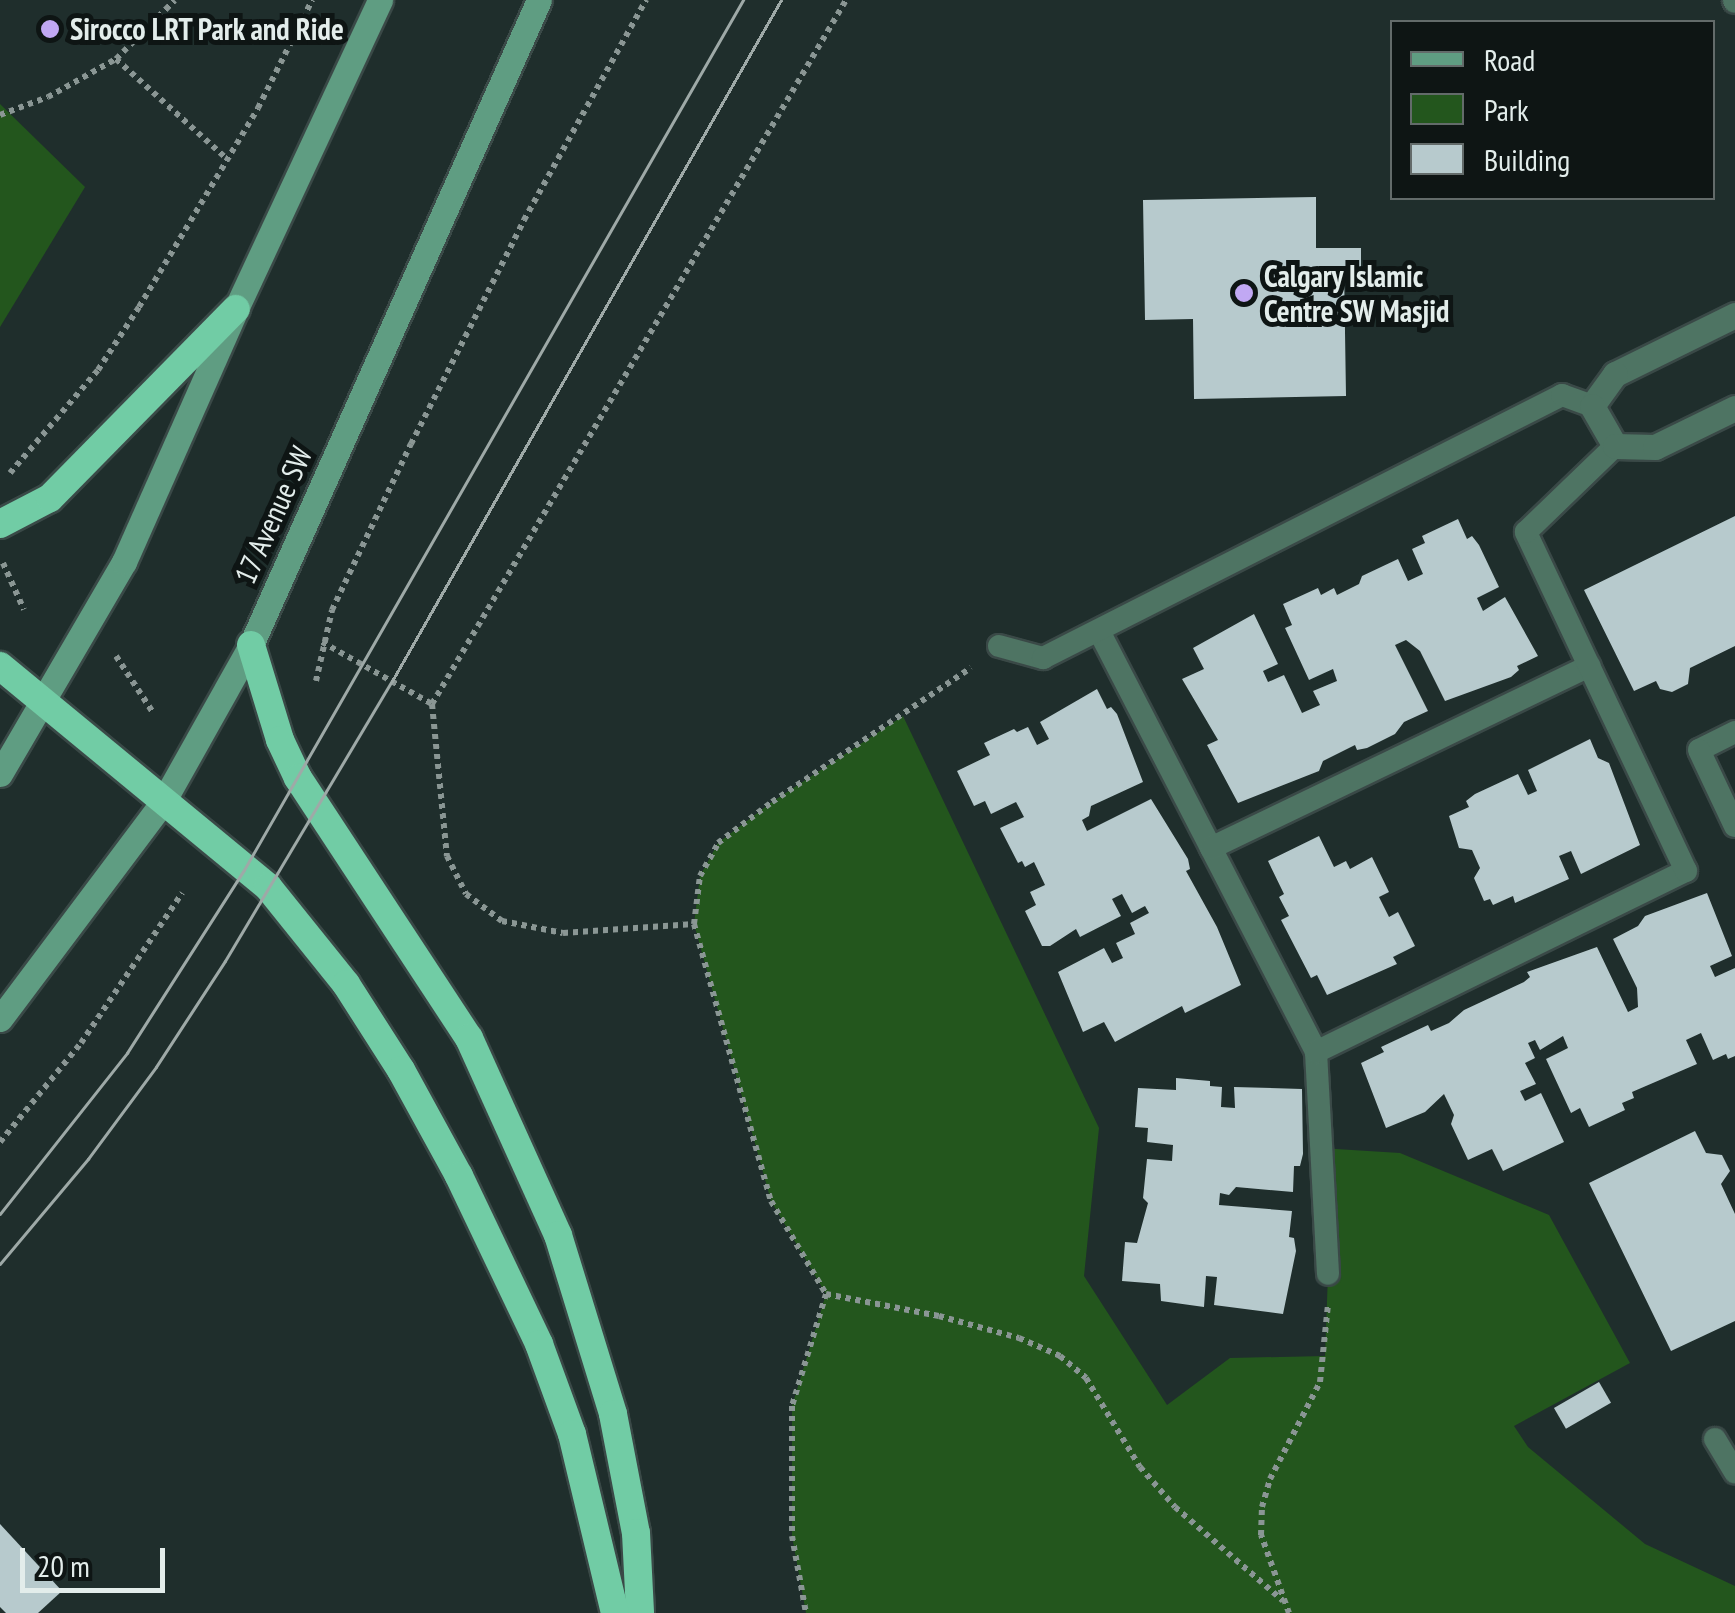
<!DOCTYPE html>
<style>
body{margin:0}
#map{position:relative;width:1735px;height:1613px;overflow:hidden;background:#1f2e2c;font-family:"PT Sans Narrow",sans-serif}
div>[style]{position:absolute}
.green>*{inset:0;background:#23561d}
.building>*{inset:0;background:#b7cacd;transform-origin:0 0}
.path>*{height:6px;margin-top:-3px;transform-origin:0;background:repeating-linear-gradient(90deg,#8a9694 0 5px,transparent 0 10px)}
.roads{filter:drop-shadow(2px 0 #3a4947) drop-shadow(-2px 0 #3a4947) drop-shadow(0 2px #3a4947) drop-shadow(0 -2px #3a4947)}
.service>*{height:22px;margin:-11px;padding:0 11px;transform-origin:11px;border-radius:11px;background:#4e7463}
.minor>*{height:25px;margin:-12.5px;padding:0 12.5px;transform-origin:12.5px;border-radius:12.5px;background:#4e7463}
.secondary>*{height:25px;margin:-12.5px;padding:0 12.5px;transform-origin:12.5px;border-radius:12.5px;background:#5f9d82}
.trunk>*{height:28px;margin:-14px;padding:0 14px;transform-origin:14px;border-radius:14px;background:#71cca5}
.tram>*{height:2.5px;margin:-1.25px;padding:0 1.25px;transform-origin:1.25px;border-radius:1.25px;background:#9ea9a7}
.dots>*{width:28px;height:28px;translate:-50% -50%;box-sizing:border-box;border:5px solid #0e1514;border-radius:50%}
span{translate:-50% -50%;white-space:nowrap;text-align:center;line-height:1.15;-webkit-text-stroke:10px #0e1514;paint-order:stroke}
.poi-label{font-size:30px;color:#e3edeb;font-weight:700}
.left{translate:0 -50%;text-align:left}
.street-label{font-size:30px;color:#e3edeb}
.legend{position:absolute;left:1390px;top:20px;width:325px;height:180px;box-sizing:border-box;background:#0e1514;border:2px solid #636b6a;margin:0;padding:12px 18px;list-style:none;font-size:30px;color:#e3edeb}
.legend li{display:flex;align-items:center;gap:20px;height:50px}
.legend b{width:50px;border:2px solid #636b6a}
.scale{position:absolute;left:20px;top:1548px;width:145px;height:45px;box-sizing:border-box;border:5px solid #e3edeb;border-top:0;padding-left:12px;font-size:30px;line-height:35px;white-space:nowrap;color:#e3edeb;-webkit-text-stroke:8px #0e1514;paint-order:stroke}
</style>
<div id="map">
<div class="green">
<i style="clip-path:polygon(0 104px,85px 187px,0 327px)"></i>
<i style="clip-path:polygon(903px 716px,1099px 1128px,1084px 1276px,1167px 1405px,1230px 1358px,1325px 1356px,1328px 1274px,1320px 1148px,1400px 1153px,1549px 1215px,1630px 1363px,1514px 1426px,1528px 1447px,1645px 1544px,1735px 1586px,1735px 1613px,806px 1613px,792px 1536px,792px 1406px,826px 1294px,771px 1201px,694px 924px,700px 876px,718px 843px,772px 802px)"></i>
</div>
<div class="building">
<i style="clip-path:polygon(1316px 197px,1316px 248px,1361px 248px,1361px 267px,1344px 267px,1346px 396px,1194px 399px,1193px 319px,1145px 320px,1143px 200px)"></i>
<i style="clip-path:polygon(1735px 516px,1735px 646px,1690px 668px,1688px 684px,1672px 692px,1660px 689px,1656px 681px,1634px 691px,1584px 590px)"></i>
<i style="clip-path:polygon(1458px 519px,1467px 539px,1472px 536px,1479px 545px,1499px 587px,1477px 598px,1483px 611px,1505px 597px,1538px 656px,1517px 666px,1519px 670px,1511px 677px,1445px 701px,1420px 651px,1406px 640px,1395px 645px,1428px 711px,1404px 722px,1395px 734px,1367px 748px,1357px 750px,1355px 745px,1323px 761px,1319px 771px,1238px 803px,1207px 745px,1218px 740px,1182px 679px,1204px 669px,1193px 648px,1254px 614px,1278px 664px,1263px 671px,1268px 682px,1284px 675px,1302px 713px,1320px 705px,1313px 691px,1337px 681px,1333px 669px,1309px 680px,1285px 628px,1292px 625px,1283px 604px,1318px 588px,1321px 595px,1334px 588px,1337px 595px,1359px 584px,1362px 576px,1398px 559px,1408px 581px,1423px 574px,1412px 549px,1425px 543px,1422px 536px)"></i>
<i style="clip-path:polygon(1097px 689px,1107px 709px,1111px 707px,1117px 714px,1143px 782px,1091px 806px,1089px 816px,1082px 820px,1087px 831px,1151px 799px,1188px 859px,1190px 869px,1186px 871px,1217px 927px,1241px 985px,1185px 1013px,1182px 1006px,1115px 1042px,1104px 1022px,1083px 1032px,1058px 972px,1104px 948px,1112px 963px,1123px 958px,1116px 943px,1135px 934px,1130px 923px,1149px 913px,1145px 906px,1132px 913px,1122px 894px,1112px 899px,1121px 916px,1080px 937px,1076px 929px,1050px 946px,1042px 946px,1025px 911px,1036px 905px,1030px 892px,1045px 885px,1034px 862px,1025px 867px,1022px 861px,1018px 863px,1000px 828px,1024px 817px,1016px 802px,991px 814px,985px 801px,974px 806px,957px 771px,990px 755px,984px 743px,1014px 729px,1017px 732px,1028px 727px,1037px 745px,1049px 739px,1040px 722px)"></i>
<i style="clip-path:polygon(1590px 739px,1598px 758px,1609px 763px,1640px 845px,1581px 874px,1571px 851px,1559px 856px,1569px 879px,1515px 903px,1513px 896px,1493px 905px,1490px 899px,1484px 901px,1474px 878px,1480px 868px,1472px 850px,1459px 848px,1449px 816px,1469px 807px,1466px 801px,1475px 794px,1518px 774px,1528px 795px,1537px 791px,1528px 770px)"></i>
<i style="clip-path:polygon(1319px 836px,1334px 867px,1346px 861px,1350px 869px,1372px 857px,1389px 892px,1379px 897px,1389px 917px,1398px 912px,1415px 946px,1393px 957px,1397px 964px,1327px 995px,1317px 975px,1311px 978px,1281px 920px,1289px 916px,1279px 897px,1284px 894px,1268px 861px)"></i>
<i style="clip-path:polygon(1707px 893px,1732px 956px,1710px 966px,1715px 977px,1735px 968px,1735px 1056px,1728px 1059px,1726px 1054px,1713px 1060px,1701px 1033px,1686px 1040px,1697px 1064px,1632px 1092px,1634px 1098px,1622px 1103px,1625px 1110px,1589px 1127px,1580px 1108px,1571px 1113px,1546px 1059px,1568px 1048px,1563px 1036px,1540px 1050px,1535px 1040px,1528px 1043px,1535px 1058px,1525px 1063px,1536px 1084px,1520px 1091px,1525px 1101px,1541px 1093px,1564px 1142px,1503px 1171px,1492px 1149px,1468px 1160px,1451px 1124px,1454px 1115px,1444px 1094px,1425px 1112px,1386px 1128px,1361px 1063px,1384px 1052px,1381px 1047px,1428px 1025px,1431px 1031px,1449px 1023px,1464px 1010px,1524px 982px,1530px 977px,1527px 972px,1597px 947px,1628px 1012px,1638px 1007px,1637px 988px,1613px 939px,1638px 926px,1645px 916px)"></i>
<i style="clip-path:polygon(1176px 1078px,1210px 1081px,1210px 1086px,1222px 1087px,1221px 1107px,1235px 1108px,1234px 1087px,1302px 1089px,1303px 1154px,1300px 1166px,1294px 1166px,1293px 1192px,1236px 1187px,1229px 1195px,1220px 1193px,1219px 1205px,1292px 1211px,1289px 1237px,1294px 1238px,1296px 1251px,1283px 1314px,1214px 1305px,1217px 1277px,1206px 1276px,1204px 1307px,1161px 1301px,1160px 1284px,1122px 1281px,1125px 1242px,1137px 1243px,1148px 1203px,1143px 1198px,1147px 1159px,1172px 1161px,1173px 1145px,1147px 1142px,1148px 1128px,1135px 1127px,1138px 1088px,1176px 1090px)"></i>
<i style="clip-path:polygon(1695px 1131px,1706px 1153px,1722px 1155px,1730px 1171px,1721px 1184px,1735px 1214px,1735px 1321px,1671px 1351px,1589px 1183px)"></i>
<i style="left:1599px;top:1382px;width:24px;height:52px;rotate:60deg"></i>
<i style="clip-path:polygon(0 1524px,62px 1591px,38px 1613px,6px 1613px,0 1607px)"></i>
</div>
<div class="path">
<i style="left:116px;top:59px;width:147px;rotate:42deg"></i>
<i style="left:0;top:115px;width:51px;rotate:-20.6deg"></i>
<i style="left:48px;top:97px;width:78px;rotate:-29.2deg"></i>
<i style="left:116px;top:59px;width:83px;rotate:-45deg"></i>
<i style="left:10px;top:473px;width:135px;rotate:-49.5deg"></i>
<i style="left:98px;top:370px;width:75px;rotate:-56.9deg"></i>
<i style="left:139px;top:307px;width:232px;rotate:-59.1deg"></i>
<i style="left:258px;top:108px;width:121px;rotate:-63.4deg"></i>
<i style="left:3px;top:563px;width:51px;rotate:65.9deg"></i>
<i style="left:322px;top:642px;width:126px;rotate:29.4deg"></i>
<i style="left:116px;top:656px;width:69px;rotate:56.8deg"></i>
<i style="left:316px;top:681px;width:73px;rotate:-77.3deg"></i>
<i style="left:332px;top:610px;width:184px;rotate:-64.6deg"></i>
<i style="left:411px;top:444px;width:251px;rotate:-63.2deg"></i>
<i style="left:524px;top:220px;width:252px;rotate:-61deg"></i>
<i style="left:432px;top:704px;width:153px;rotate:84.4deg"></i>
<i style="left:447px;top:856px;width:42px;rotate:63.4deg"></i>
<i style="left:466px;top:894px;width:45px;rotate:36.9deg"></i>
<i style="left:502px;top:921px;width:62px;rotate:11.1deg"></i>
<i style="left:563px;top:933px;width:131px;rotate:-3.9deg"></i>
<i style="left:694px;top:924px;width:288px;rotate:74.5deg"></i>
<i style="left:771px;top:1201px;width:108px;rotate:59.4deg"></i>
<i style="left:826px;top:1294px;width:117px;rotate:106.9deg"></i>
<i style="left:792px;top:1406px;width:130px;rotate:90deg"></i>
<i style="left:792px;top:1536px;width:78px;rotate:79.7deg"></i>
<i style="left:432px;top:704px;width:817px;rotate:-59.54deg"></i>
<i style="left:694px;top:924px;width:48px;rotate:-82.9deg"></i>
<i style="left:700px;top:876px;width:38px;rotate:-61deg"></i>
<i style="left:718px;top:843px;width:68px;rotate:-37.2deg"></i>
<i style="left:772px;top:802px;width:240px;rotate:-34deg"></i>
<i style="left:0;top:1142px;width:128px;rotate:-50.7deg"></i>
<i style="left:81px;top:1043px;width:181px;rotate:-56deg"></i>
<i style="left:826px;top:1294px;width:115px;rotate:11deg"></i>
<i style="left:939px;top:1316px;width:83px;rotate:15.4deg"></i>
<i style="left:1019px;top:1338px;width:45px;rotate:23.7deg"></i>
<i style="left:1060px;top:1356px;width:34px;rotate:40deg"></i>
<i style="left:1086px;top:1378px;width:104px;rotate:58.8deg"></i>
<i style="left:1140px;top:1467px;width:53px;rotate:48.8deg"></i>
<i style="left:1175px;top:1507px;width:143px;rotate:41deg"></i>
<i style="left:1289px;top:1613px;width:83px;rotate:-109.7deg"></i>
<i style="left:1261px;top:1535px;width:28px;rotate:-88deg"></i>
<i style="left:1262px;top:1507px;width:29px;rotate:-74deg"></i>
<i style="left:1270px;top:1479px;width:109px;rotate:-62.7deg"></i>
<i style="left:1320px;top:1382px;width:77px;rotate:-84.1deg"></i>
</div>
<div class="roads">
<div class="service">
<i style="left:1734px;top:0;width:2px;rotate:63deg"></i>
<i style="left:1099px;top:631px;width:474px;rotate:62.7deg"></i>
<i style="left:1316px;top:1052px;width:222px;rotate:86.9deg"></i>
<i style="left:999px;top:646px;width:46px;rotate:15.3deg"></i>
<i style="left:1043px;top:658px;width:582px;rotate:-26.87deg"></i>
<i style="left:1562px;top:395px;width:32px;rotate:20deg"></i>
<i style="left:1735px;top:732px;width:40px;rotate:153.4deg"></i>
<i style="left:1699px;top:750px;width:84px;rotate:64.7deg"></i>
<i style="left:1211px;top:848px;width:420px;rotate:-25.7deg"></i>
<i style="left:1316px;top:1052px;width:412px;rotate:-26.1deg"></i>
<i style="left:1686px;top:871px;width:375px;rotate:-115.3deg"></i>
<i style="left:1526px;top:532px;width:124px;rotate:-44deg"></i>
<i style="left:1715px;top:1439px;width:39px;rotate:59deg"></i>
</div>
<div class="minor">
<i style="left:1735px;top:315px;width:134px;rotate:153.8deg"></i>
<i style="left:1615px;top:374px;width:39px;rotate:126deg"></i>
<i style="left:1592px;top:406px;width:46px;rotate:60.1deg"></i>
<i style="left:1615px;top:446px;width:40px;rotate:1.4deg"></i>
<i style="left:1655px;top:447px;width:89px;rotate:-26deg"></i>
</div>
<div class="secondary">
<i style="left:0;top:774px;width:246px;rotate:-59.7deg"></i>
<i style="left:124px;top:562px;width:277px;rotate:-66.1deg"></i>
<i style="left:236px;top:309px;width:341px;rotate:-65deg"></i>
<i style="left:0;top:1019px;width:271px;rotate:-53.1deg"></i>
<i style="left:163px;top:802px;width:180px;rotate:-60.7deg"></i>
<i style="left:251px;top:645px;width:706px;rotate:-65.94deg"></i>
</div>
<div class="trunk">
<i style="left:0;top:524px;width:56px;rotate:-27.5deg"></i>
<i style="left:50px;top:498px;width:265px;rotate:-45.5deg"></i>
<i style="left:251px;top:645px;width:99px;rotate:73deg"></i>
<i style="left:280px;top:740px;width:42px;rotate:64.7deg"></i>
<i style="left:298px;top:778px;width:311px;rotate:56.7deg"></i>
<i style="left:469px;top:1038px;width:216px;rotate:65.7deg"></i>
<i style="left:558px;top:1235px;width:187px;rotate:72.9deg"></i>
<i style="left:613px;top:1414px;width:121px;rotate:79.1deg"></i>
<i style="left:636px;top:1533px;width:80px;rotate:87.1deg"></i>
<i style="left:0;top:666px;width:347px;rotate:39.5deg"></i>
<i style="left:268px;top:887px;width:124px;rotate:51.2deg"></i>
<i style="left:346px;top:984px;width:102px;rotate:57.4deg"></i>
<i style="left:401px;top:1070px;width:121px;rotate:61.3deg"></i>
<i style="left:459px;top:1176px;width:186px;rotate:64.5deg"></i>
<i style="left:539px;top:1344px;width:96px;rotate:69.9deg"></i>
<i style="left:572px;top:1434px;width:184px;rotate:76.5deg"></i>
</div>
</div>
<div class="tram">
<i style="left:0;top:1214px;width:205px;rotate:-51.7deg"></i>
<i style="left:127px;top:1053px;width:217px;rotate:-57.4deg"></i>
<i style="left:244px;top:870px;width:1003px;rotate:-60.16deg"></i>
<i style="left:0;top:1264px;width:137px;rotate:-50deg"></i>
<i style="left:88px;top:1159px;width:114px;rotate:-53.5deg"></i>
<i style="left:156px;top:1067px;width:126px;rotate:-56.9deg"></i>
<i style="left:225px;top:961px;width:326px;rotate:-59.2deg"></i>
<i style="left:392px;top:681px;width:784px;rotate:-60.26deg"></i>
</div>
<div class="dots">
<i style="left:50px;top:29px;background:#c1a8f3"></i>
<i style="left:1244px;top:293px;background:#c1a8f3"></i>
</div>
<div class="poi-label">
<span class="left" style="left:70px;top:29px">Sirocco LRT Park and Ride</span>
<span class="left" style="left:1264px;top:293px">Calgary Islamic<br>Centre SW Masjid</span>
</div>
<div class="street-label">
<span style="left:273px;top:515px;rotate:-66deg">17 Avenue SW</span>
</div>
<ul class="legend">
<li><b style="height:12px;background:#5f9d82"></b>Road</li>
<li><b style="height:28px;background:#23561d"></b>Park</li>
<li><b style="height:28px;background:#b7cacd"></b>Building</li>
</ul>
<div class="scale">20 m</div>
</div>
